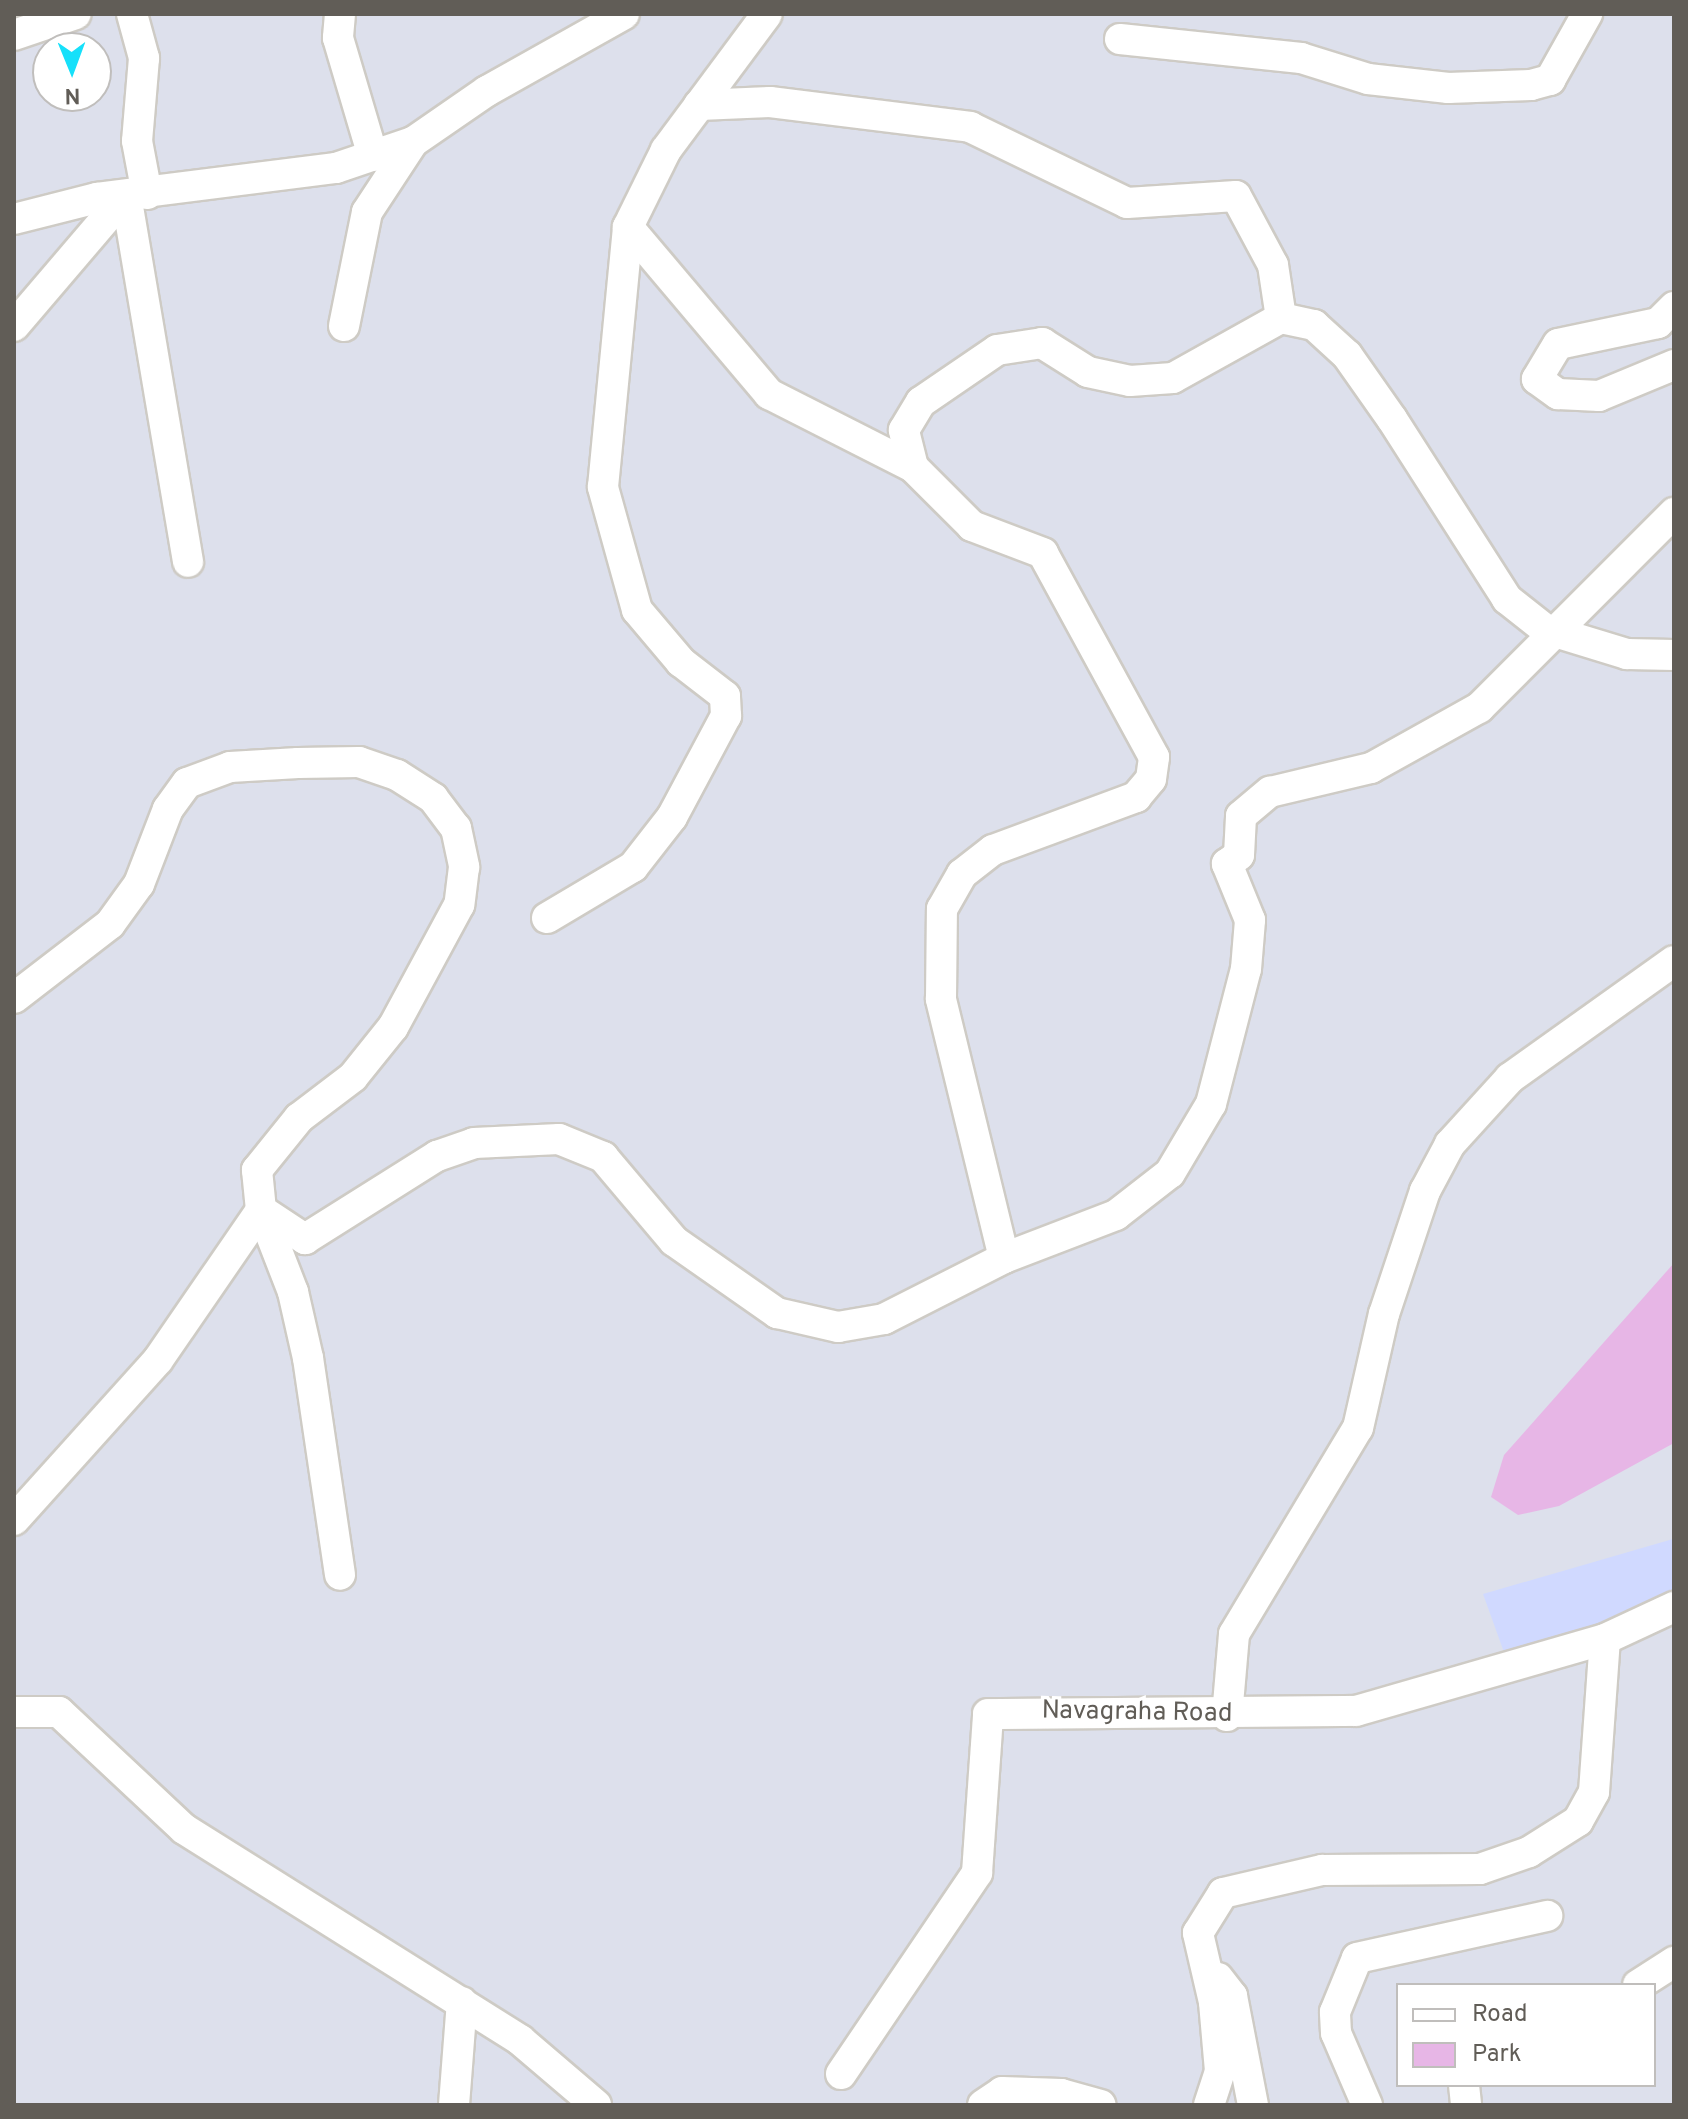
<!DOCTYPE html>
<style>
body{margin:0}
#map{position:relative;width:1688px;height:2119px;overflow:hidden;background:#dde0ec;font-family:Overpass,sans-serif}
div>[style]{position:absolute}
.commercial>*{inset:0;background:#d0d9ff}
.green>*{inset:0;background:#e7b6e6}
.roads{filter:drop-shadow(2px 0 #cecbc5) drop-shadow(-2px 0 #cecbc5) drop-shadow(0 2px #cecbc5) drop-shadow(0 -2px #cecbc5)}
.minor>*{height:30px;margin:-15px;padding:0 15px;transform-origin:15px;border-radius:15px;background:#fff}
span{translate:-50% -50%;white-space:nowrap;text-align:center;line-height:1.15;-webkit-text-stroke:7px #fff;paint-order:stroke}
.street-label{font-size:26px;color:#615d57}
.frame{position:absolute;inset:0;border:16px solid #615d57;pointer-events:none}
.legend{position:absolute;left:1396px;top:1983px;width:260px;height:104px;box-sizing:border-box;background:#fff;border:2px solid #c0bebc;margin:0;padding:10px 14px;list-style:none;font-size:24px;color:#615d57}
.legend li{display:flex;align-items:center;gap:16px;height:40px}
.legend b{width:40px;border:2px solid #c0bebc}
.north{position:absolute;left:32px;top:32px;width:80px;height:80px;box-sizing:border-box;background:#fff;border:2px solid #c0bebc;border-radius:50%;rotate:179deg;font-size:22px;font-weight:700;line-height:32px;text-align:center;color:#615d57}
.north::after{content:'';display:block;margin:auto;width:28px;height:36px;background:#16e0fa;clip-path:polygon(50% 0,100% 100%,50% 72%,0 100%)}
</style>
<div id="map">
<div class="commercial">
<i style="clip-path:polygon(1673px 1539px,1674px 1616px,1514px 1680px,1483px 1594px)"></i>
</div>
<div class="green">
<i style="clip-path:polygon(1674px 1263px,1674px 1443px,1559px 1506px,1518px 1515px,1491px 1497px,1504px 1455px)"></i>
</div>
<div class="roads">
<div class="minor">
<i style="left:132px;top:14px;width:46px;rotate:74.7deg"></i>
<i style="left:144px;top:58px;width:83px;rotate:94.8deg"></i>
<i style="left:137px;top:141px;width:54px;rotate:79.3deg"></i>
<i style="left:340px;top:14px;width:24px;rotate:95deg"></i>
<i style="left:338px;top:38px;width:123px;rotate:73.5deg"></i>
<i style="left:14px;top:35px;width:65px;rotate:-18.7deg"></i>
<i style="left:1120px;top:39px;width:182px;rotate:6deg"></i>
<i style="left:1301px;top:58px;width:70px;rotate:17.4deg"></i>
<i style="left:1368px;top:79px;width:81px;rotate:6.4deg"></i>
<i style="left:1448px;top:88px;width:83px;rotate:-2.1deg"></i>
<i style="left:1531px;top:85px;width:20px;rotate:-15deg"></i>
<i style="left:1550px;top:80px;width:76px;rotate:-60.7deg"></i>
<i style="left:699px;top:105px;width:71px;rotate:-2.4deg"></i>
<i style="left:770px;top:102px;width:202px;rotate:7.1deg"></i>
<i style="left:970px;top:127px;width:174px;rotate:25.8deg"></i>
<i style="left:1127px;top:203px;width:109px;rotate:-3.7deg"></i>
<i style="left:1236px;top:196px;width:78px;rotate:61.8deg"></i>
<i style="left:1273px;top:265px;width:54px;rotate:81.4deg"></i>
<i style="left:14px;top:219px;width:86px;rotate:-14.2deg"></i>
<i style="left:97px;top:198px;width:241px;rotate:-7.2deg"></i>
<i style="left:336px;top:168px;width:81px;rotate:-18.7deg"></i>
<i style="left:413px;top:142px;width:90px;rotate:-34.6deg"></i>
<i style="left:487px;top:91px;width:157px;rotate:-29.3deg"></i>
<i style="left:628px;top:227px;width:219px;rotate:49.8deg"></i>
<i style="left:769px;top:394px;width:161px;rotate:26.9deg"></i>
<i style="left:1674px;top:307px;width:23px;rotate:135deg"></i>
<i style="left:1658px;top:323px;width:102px;rotate:168.1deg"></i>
<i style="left:1558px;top:344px;width:41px;rotate:121deg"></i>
<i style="left:1537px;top:379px;width:26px;rotate:36deg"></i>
<i style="left:1558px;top:394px;width:41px;rotate:2.8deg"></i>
<i style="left:1599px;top:396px;width:81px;rotate:-22.5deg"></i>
<i style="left:14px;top:326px;width:172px;rotate:-49.5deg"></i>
<i style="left:126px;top:195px;width:372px;rotate:80.4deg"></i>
<i style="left:344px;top:326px;width:116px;rotate:-78.6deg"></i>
<i style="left:367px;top:212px;width:84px;rotate:-56.7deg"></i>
<i style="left:547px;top:918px;width:100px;rotate:-30.7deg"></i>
<i style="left:633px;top:867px;width:63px;rotate:-52deg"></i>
<i style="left:672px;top:817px;width:115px;rotate:-61.9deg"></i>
<i style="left:726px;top:716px;width:20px;rotate:-93deg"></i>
<i style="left:725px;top:696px;width:56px;rotate:-142.3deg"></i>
<i style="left:681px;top:662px;width:68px;rotate:-130.2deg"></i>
<i style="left:637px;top:610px;width:128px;rotate:-105.5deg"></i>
<i style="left:603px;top:487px;width:261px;rotate:-84.5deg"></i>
<i style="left:628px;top:227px;width:86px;rotate:-63.7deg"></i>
<i style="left:666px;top:150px;width:169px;rotate:-53.4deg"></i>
<i style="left:14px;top:998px;width:121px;rotate:-37.6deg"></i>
<i style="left:110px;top:924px;width:49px;rotate:-54.1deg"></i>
<i style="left:139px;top:884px;width:80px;rotate:-68.9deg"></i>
<i style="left:168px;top:809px;width:32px;rotate:-54deg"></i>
<i style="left:187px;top:783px;width:46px;rotate:-20.4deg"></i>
<i style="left:230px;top:767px;width:68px;rotate:-3.4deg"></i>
<i style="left:298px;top:763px;width:61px;rotate:-0.9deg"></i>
<i style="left:359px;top:762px;width:40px;rotate:18.9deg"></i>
<i style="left:397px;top:775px;width:43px;rotate:32.6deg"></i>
<i style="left:433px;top:798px;width:38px;rotate:53deg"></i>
<i style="left:456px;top:828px;width:40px;rotate:78deg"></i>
<i style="left:464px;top:867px;width:38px;rotate:97deg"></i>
<i style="left:459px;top:905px;width:139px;rotate:118.4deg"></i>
<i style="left:393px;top:1027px;width:64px;rotate:128.7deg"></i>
<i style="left:353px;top:1077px;width:68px;rotate:142.8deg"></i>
<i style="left:299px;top:1118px;width:67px;rotate:128.9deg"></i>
<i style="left:257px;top:1170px;width:40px;rotate:84.3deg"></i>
<i style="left:261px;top:1210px;width:53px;rotate:33.4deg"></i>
<i style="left:305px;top:1239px;width:156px;rotate:-32.2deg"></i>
<i style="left:437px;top:1156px;width:39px;rotate:-19deg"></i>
<i style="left:474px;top:1143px;width:85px;rotate:-2.7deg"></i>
<i style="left:559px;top:1139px;width:48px;rotate:22.2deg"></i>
<i style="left:603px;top:1157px;width:110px;rotate:49.8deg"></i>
<i style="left:674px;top:1241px;width:126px;rotate:35deg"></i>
<i style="left:777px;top:1313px;width:63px;rotate:12.9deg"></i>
<i style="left:838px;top:1327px;width:47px;rotate:-9.9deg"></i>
<i style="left:884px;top:1319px;width:135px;rotate:-26.9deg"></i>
<i style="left:1004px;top:1258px;width:120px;rotate:-21deg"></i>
<i style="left:1116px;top:1215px;width:68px;rotate:-37.9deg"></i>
<i style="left:1170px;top:1173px;width:80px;rotate:-59.3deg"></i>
<i style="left:1211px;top:1104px;width:139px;rotate:-75.5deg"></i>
<i style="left:1246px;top:969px;width:49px;rotate:-85.3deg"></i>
<i style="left:1250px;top:920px;width:61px;rotate:-112.3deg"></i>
<i style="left:1227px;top:864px;width:15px;rotate:-37deg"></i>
<i style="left:1239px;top:855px;width:39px;rotate:-87deg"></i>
<i style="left:1241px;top:816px;width:38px;rotate:-40deg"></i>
<i style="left:1270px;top:792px;width:104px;rotate:-13.4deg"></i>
<i style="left:1371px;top:768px;width:124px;rotate:-29.1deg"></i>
<i style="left:1479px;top:708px;width:276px;rotate:-45deg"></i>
<i style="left:262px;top:1212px;width:86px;rotate:68.8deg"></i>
<i style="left:293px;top:1292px;width:68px;rotate:77.2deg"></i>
<i style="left:308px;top:1358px;width:219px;rotate:81.6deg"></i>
<i style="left:1004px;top:1258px;width:267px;rotate:-103.7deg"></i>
<i style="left:941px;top:999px;width:90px;rotate:-89.4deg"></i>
<i style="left:942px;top:909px;width:40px;rotate:-60.3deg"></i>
<i style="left:962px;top:874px;width:39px;rotate:-38deg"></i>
<i style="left:993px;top:850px;width:153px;rotate:-20.3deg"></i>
<i style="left:1136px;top:797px;width:23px;rotate:-50deg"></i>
<i style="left:1151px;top:779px;width:22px;rotate:-82deg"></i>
<i style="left:1154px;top:757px;width:232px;rotate:-118.6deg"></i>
<i style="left:1043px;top:553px;width:76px;rotate:-159.2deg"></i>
<i style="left:972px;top:526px;width:83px;rotate:-135deg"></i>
<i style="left:913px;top:467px;width:38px;rotate:-104deg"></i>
<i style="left:904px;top:430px;width:33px;rotate:-59deg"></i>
<i style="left:921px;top:402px;width:92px;rotate:-34.4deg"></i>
<i style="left:997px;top:350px;width:46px;rotate:-8.8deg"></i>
<i style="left:1042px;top:343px;width:54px;rotate:32.2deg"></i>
<i style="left:1088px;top:372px;width:43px;rotate:12.1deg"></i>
<i style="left:1130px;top:381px;width:43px;rotate:-4deg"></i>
<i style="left:1173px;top:378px;width:124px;rotate:-29.1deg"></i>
<i style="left:1281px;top:318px;width:34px;rotate:12deg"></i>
<i style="left:1314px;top:325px;width:45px;rotate:42.3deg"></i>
<i style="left:1347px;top:355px;width:78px;rotate:54.9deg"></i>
<i style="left:1392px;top:419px;width:214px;rotate:57.4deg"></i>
<i style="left:1507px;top:599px;width:48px;rotate:38.3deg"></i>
<i style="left:1545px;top:629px;width:86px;rotate:17deg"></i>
<i style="left:1627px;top:654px;width:47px;rotate:1.2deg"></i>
<i style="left:14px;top:1520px;width:215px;rotate:-48deg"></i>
<i style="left:158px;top:1360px;width:182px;rotate:-55.5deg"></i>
<i style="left:14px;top:1712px;width:45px"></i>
<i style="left:59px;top:1712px;width:171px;rotate:43.1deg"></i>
<i style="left:184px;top:1829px;width:397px;rotate:32.1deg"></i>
<i style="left:520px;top:2040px;width:100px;rotate:40.5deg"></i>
<i style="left:1227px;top:1716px;width:82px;rotate:-85.1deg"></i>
<i style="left:1234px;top:1634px;width:240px;rotate:-59deg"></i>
<i style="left:1358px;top:1428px;width:117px;rotate:-77.2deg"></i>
<i style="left:1384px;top:1314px;width:130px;rotate:-71.6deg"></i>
<i style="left:1425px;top:1191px;width:53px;rotate:-62deg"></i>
<i style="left:1450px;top:1144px;width:89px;rotate:-47.7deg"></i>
<i style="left:1510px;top:1078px;width:201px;rotate:-35.5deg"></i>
<i style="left:1218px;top:1978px;width:23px;rotate:52deg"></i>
<i style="left:1232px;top:1996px;width:111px;rotate:79.1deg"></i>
<i style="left:1638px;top:1985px;width:43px;rotate:-32.6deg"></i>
<i style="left:841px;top:2074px;width:243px;rotate:-55.9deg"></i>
<i style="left:977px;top:1873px;width:159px;rotate:-86deg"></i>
<i style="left:988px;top:1714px;width:368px;rotate:-0.5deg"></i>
<i style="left:1356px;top:1711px;width:259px;rotate:-16.1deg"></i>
<i style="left:1605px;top:1639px;width:76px;rotate:-24.9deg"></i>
<i style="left:1464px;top:2085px;width:20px;rotate:84deg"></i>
<i style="left:454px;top:2105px;width:103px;rotate:-85.6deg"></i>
<i style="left:983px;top:2105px;width:23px;rotate:-34deg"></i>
<i style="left:1002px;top:2092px;width:59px;rotate:1.9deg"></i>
<i style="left:1061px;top:2094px;width:41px;rotate:15.4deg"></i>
<i style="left:1209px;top:2105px;width:36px;rotate:-72deg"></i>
<i style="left:1220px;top:2071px;width:69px;rotate:-95deg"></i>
<i style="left:1214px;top:2002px;width:71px;rotate:-103.1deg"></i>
<i style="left:1198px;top:1933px;width:47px;rotate:-58deg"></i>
<i style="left:1223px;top:1893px;width:102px;rotate:-13.1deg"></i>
<i style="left:1322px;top:1870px;width:158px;rotate:-0.4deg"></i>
<i style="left:1480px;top:1869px;width:52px;rotate:-19.1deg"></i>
<i style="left:1529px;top:1852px;width:58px;rotate:-32.3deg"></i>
<i style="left:1578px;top:1821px;width:33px;rotate:-61deg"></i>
<i style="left:1594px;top:1792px;width:153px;rotate:-85.9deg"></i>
<i style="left:1367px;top:2105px;width:78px;rotate:-113.3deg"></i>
<i style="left:1336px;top:2033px;width:21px;rotate:-93deg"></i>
<i style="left:1335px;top:2012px;width:58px;rotate:-67.8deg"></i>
<i style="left:1357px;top:1958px;width:195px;rotate:-12.5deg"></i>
</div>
</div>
<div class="street-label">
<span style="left:1137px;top:1713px;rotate:1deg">Navagraha Road</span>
</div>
<div class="frame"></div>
<ul class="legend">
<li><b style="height:10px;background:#fff"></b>Road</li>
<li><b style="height:22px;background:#e7b6e6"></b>Park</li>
</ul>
<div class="north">N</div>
</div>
